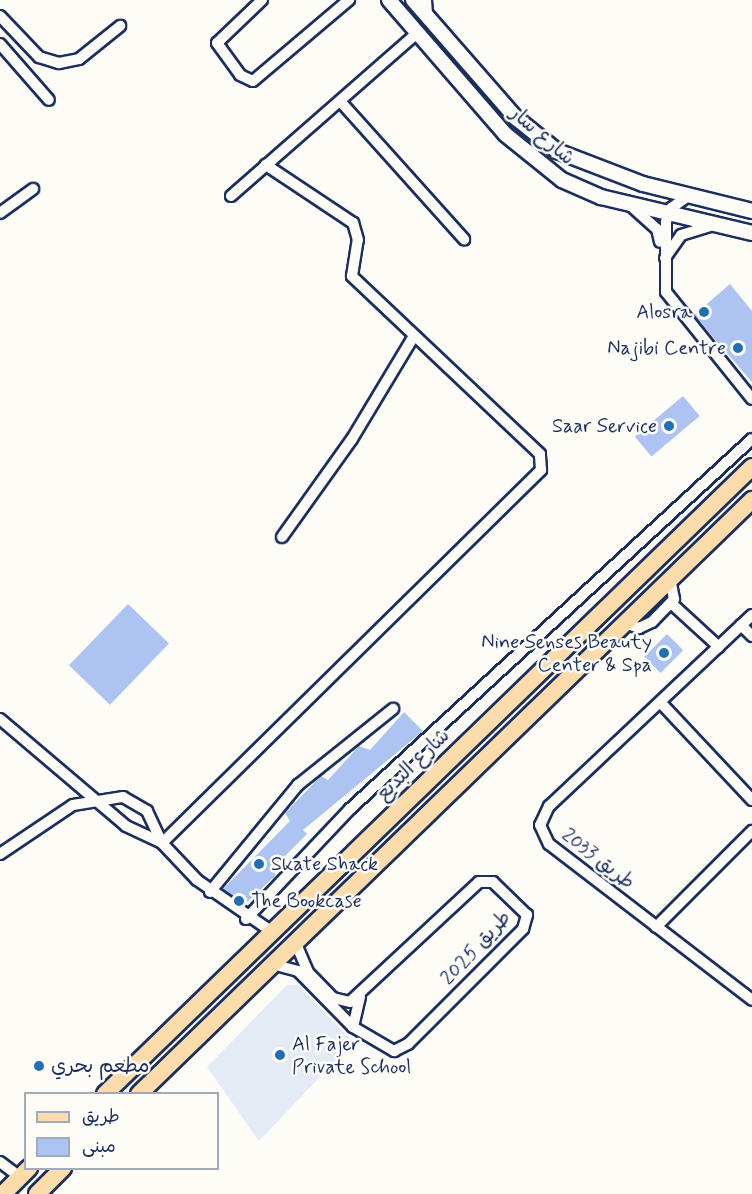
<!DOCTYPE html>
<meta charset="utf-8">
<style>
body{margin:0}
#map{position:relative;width:752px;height:1194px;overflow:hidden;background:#fdfcf7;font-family:Mynerve,"Playpen Sans Arabic",sans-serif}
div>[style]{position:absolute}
.built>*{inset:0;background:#e5ebf5}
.building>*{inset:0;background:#adc3f1;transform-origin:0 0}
.roads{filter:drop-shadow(2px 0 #1b2f5e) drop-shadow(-2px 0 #1b2f5e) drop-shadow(0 2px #1b2f5e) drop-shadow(0 -2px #1b2f5e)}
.minor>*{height:10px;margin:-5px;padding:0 5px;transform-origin:5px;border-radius:5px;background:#fdfcf7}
.tertiary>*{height:14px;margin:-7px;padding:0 7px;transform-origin:7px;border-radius:7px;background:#fdfcf7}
.primary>*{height:16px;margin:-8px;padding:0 8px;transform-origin:8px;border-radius:8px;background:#fddcac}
.dots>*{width:16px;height:16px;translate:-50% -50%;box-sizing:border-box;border:3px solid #fdfcf7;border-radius:50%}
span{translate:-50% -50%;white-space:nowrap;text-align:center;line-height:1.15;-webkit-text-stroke:5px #fdfcf7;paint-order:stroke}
.street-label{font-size:20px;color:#1b2f5e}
.poi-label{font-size:20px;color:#1b2f5e}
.right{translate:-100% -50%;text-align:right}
.left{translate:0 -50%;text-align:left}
.legend{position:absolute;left:24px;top:1092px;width:195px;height:78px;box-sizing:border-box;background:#fdfcf7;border:2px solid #a3aaba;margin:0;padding:8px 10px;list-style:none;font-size:18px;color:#1b2f5e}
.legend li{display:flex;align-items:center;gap:12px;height:30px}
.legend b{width:30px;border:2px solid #a3aaba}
</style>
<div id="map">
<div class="built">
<i style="clip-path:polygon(287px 985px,298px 985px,353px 1042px,259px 1141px,207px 1067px)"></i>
</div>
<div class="building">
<i style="clip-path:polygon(730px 284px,752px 311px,752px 382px,694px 315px)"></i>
<i style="left:683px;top:396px;width:26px;height:63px;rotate:50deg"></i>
<i style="left:128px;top:604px;width:57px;height:85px;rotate:44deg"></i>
<i style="left:667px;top:634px;width:23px;height:32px;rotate:45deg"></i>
<i style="clip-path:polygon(404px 712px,423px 731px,303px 830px,307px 834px,272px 869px,276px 875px,245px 904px,223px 889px,290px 821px,285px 813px,321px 776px,328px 780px,359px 746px,370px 750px)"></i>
</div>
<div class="roads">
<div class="minor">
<i style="left:262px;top:0;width:62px;rotate:136.3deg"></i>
<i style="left:217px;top:43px;width:39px;rotate:54deg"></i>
<i style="left:240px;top:75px;width:14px;rotate:25deg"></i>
<i style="left:253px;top:81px;width:126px;rotate:-40.2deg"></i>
<i style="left:426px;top:0;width:16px;rotate:86deg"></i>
<i style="left:0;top:16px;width:57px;rotate:46.4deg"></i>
<i style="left:39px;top:57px;width:21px;rotate:17deg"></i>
<i style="left:59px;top:63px;width:20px;rotate:-11deg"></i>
<i style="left:79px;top:59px;width:53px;rotate:-38.8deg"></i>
<i style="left:0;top:44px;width:74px;rotate:48.8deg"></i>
<i style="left:340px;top:101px;width:186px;rotate:48.1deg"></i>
<i style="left:231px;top:196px;width:247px;rotate:-41.2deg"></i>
<i style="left:687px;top:197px;width:19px;rotate:145deg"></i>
<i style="left:671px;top:208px;width:15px;rotate:110deg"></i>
<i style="left:666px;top:222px;width:70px;rotate:90deg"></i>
<i style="left:666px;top:292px;width:137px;rotate:51.2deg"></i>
<i style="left:630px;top:205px;width:36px;rotate:42deg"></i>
<i style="left:657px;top:229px;width:13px;rotate:77deg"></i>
<i style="left:0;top:213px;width:41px;rotate:-36deg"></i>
<i style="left:665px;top:258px;width:28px;rotate:-55deg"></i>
<i style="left:681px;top:235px;width:34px;rotate:-17deg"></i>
<i style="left:282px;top:537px;width:120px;rotate:-54.5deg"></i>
<i style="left:352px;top:439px;width:120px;rotate:-59deg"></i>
<i style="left:671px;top:603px;width:65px;rotate:42.5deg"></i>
<i style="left:752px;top:615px;width:279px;rotate:136.7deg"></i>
<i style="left:549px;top:806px;width:21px;rotate:115deg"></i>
<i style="left:540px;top:825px;width:21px;rotate:65deg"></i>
<i style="left:549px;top:844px;width:256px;rotate:37.5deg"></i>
<i style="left:625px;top:623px;width:15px;rotate:20deg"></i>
<i style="left:639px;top:628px;width:14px;rotate:-25deg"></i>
<i style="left:652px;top:622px;width:32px;rotate:-46deg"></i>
<i style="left:674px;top:599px;width:20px;rotate:-101deg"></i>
<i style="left:741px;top:625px;width:16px;rotate:45deg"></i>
<i style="left:661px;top:703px;width:133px;rotate:46.8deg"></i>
<i style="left:0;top:719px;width:165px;rotate:40.3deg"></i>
<i style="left:126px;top:826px;width:40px;rotate:25deg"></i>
<i style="left:162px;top:843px;width:532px;rotate:-44.54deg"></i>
<i style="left:541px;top:470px;width:16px;rotate:-94deg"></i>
<i style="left:540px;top:454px;width:259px;rotate:-136.6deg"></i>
<i style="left:352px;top:276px;width:36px;rotate:-81deg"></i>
<i style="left:358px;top:240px;width:18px;rotate:-106deg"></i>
<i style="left:353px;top:223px;width:105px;rotate:-146.3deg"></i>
<i style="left:0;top:854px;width:88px;rotate:-33.9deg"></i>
<i style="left:73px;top:805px;width:51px;rotate:-9.1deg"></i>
<i style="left:123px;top:797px;width:28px;rotate:30deg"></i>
<i style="left:147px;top:811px;width:35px;rotate:65deg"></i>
<i style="left:162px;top:843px;width:51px;rotate:46.6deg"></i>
<i style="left:197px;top:880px;width:90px;rotate:34.6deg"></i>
<i style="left:210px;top:892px;width:139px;rotate:-50.6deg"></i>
<i style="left:298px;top:785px;width:122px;rotate:-38.7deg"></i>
<i style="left:246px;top:919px;width:151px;rotate:-46.6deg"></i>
<i style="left:350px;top:809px;width:546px;rotate:-42.63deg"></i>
<i style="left:656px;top:927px;width:136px;rotate:-45deg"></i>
<i style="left:272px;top:964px;width:27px;rotate:15deg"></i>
<i style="left:298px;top:971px;width:78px;rotate:45.5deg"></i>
<i style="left:353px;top:1027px;width:48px;rotate:30.3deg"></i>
<i style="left:394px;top:1051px;width:16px;rotate:-27deg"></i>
<i style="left:408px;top:1044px;width:163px;rotate:-45deg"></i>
<i style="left:523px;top:929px;width:15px;rotate:-74deg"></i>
<i style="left:527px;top:915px;width:47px;rotate:-135.9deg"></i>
<i style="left:493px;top:882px;width:14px;rotate:180deg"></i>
<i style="left:479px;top:882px;width:176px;rotate:137.1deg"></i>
<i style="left:350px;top:1002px;width:17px;rotate:-167deg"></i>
<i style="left:333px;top:998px;width:36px;rotate:-134deg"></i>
<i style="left:308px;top:972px;width:33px;rotate:-113deg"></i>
<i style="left:353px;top:1027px;width:31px;rotate:-77deg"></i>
<i style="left:0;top:1162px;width:25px;rotate:37deg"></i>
</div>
<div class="tertiary">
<i style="left:389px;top:0;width:177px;rotate:49.1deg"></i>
<i style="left:505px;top:134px;width:73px;rotate:38.9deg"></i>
<i style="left:562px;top:180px;width:43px;rotate:23.6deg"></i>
<i style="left:601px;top:197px;width:155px;rotate:13.4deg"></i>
<i style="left:413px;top:0;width:157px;rotate:48.9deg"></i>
<i style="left:516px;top:118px;width:53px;rotate:38.8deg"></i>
<i style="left:557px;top:151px;width:92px;rotate:21deg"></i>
<i style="left:643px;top:184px;width:112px;rotate:13.9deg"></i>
</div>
<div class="primary">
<i style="left:105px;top:1094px;width:901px;rotate:-44.1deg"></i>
<i style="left:139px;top:1094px;width:854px;rotate:-44.1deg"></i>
<i style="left:3px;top:1194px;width:37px;rotate:-45deg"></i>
<i style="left:37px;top:1194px;width:37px;rotate:-45deg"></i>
</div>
</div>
<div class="dots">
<i style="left:704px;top:312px;background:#1f6fb2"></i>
<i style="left:738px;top:348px;background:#1f6fb2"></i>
<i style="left:669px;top:426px;background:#1f6fb2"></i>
<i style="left:664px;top:653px;background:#1f6fb2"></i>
<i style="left:259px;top:864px;background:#1f6fb2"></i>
<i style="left:239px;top:901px;background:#1f6fb2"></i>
<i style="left:280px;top:1055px;background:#1f6fb2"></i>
<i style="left:39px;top:1066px;background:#1f6fb2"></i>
</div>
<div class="street-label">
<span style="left:542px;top:136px;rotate:41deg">شارع سار</span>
<span style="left:413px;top:765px;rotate:-44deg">شارع البديع</span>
<span style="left:598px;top:859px;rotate:38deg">طريق 2033</span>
<span style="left:476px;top:948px;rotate:-47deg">طريق 2025</span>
</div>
<div class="poi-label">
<span class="right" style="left:692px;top:312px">Alosra</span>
<span class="right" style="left:726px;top:348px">Najibi Centre</span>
<span class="right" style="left:657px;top:426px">Saar Service</span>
<span class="right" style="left:652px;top:654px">Nine Senses Beauty<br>Center &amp; Spa</span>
<span class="left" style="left:271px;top:864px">Skate Shack</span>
<span class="left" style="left:251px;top:901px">The Bookcase</span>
<span class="left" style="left:292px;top:1056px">Al Fajer<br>Private School</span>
<span class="left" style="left:51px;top:1066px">مطعم بحري</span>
</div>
<ul class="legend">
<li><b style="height:8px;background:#fddcac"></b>طريق</li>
<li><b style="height:16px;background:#adc3f1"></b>مبنى</li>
</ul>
</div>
